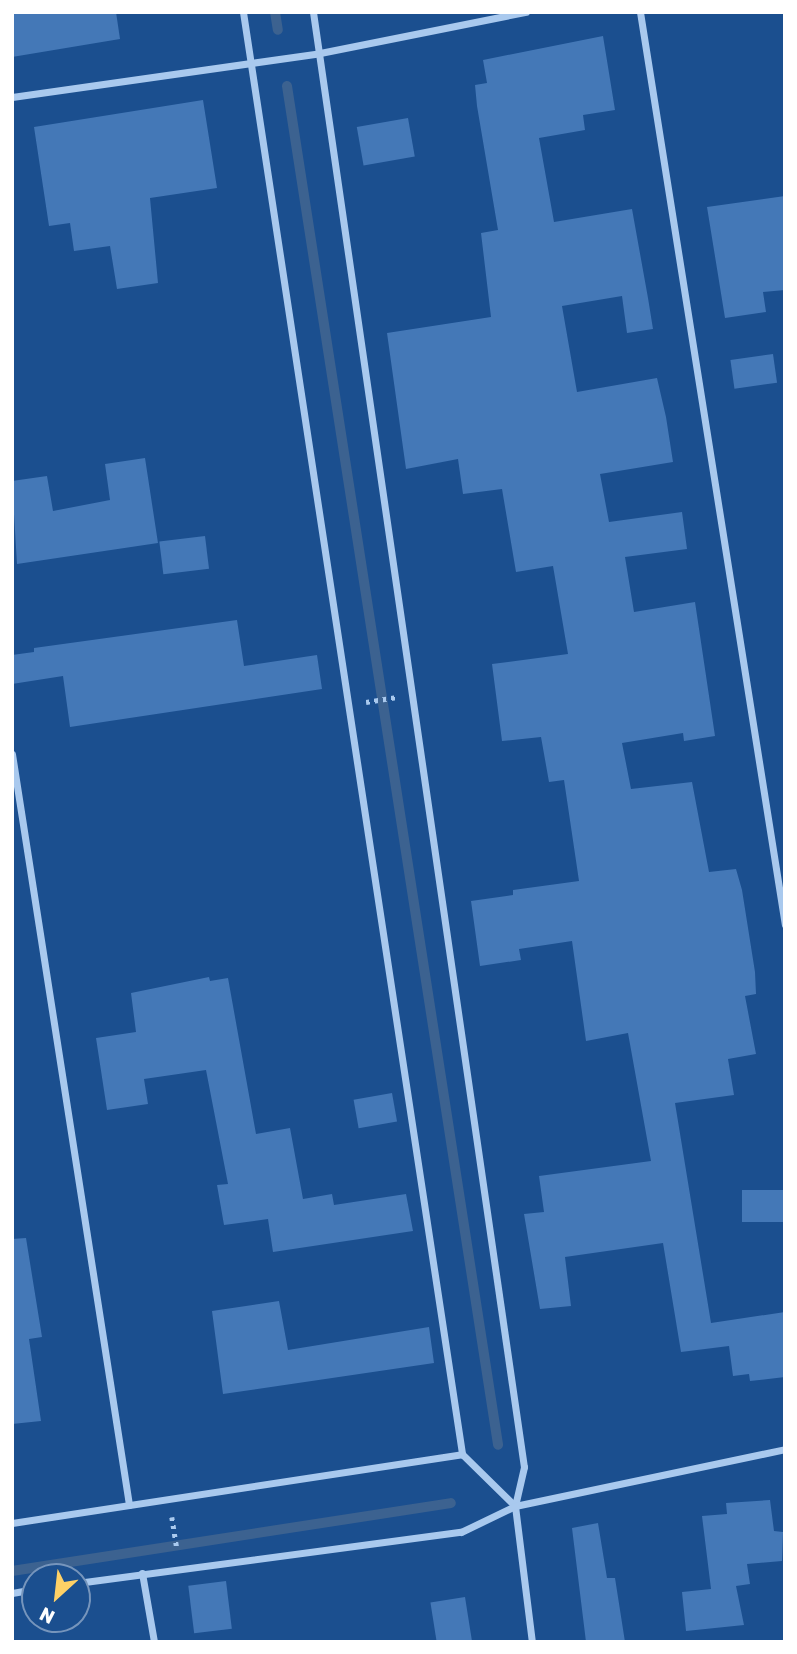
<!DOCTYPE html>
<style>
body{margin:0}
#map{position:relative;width:797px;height:1654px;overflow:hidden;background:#1b4f8f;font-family:Rubik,sans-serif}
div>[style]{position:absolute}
.stream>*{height:10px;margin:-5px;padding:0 5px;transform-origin:5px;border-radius:5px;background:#3c6290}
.building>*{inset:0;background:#4478b7;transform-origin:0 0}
.path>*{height:4.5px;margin-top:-2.25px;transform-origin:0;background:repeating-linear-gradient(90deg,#a9c9ee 0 3.5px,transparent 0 8.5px)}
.minor>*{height:7px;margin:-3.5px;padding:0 3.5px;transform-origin:3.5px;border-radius:3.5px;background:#a9c9ee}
span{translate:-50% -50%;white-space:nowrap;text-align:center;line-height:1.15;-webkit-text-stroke:7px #1b4f8f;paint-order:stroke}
.frame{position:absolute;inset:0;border:14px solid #fff;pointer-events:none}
.north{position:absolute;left:21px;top:1563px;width:70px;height:70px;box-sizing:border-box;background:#1b4f8f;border:2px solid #7695bc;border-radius:50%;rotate:207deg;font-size:19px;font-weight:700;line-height:28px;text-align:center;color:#fff}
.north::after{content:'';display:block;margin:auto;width:24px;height:32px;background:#ffd166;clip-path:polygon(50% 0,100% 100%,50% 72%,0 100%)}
</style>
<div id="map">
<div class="stream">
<i style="left:275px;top:12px;width:18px;rotate:81deg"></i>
<i style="left:287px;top:86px;width:1375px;rotate:81.17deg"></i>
<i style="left:12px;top:1571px;width:444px;rotate:-8.8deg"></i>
</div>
<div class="building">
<i style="clip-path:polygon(12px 12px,116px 12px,120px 39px,12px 57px)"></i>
<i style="clip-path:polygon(603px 36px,615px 110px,583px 115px,585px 130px,539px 138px,554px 222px,632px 209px,648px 298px,653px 329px,627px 333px,622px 296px,562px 306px,577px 392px,657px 378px,666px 417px,673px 462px,600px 474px,609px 522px,682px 512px,687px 549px,625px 557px,634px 612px,695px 602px,715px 736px,684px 741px,683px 733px,622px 743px,631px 789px,692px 782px,709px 872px,736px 869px,742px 890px,755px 972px,756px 994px,745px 996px,756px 1054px,728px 1059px,734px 1095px,675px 1103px,711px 1323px,785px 1312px,785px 1377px,750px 1381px,749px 1374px,733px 1376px,729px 1346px,681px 1352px,663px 1243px,565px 1257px,571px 1306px,540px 1309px,524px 1214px,544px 1212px,539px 1176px,651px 1161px,628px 1033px,586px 1041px,572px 941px,519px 949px,521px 960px,480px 966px,471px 901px,513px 895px,513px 890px,579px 881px,564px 780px,549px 782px,541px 737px,502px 741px,492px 664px,568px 654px,553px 566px,516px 572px,502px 489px,463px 494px,458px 459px,406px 469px,387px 333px,491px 317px,481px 233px,498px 230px,477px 106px,475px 85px,487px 83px,483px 60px)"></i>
<i style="clip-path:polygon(203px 100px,217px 188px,150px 198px,158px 283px,117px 289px,110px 246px,74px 251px,70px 223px,49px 226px,34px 127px)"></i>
<i style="left:408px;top:118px;width:39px;height:52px;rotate:80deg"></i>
<i style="clip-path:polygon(785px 196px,785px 290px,763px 292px,766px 312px,725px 318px,707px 207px)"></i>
<i style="left:773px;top:354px;width:29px;height:43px;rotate:82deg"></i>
<i style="clip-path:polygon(145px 458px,158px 543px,17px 564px,12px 481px,47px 476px,53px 511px,110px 500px,105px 464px)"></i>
<i style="left:205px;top:536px;width:33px;height:46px;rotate:83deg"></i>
<i style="clip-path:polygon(237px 620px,244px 666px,317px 655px,322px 689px,70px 727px,63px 676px,12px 684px,12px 655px,34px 652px,34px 648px)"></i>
<i style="clip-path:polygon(209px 977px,210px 981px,228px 978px,256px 1134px,290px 1128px,303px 1199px,332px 1194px,334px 1205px,406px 1194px,413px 1231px,273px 1252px,268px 1219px,224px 1225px,217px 1185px,228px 1184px,206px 1070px,144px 1079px,148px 1104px,107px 1110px,96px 1038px,136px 1032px,131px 993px)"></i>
<i style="left:392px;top:1093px;width:29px;height:39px;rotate:80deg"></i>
<i style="left:785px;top:1190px;width:32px;height:43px;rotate:90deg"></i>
<i style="clip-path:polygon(26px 1238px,42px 1337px,29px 1339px,41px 1421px,12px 1424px,12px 1239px)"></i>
<i style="clip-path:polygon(279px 1301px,288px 1350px,429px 1327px,434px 1363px,223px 1394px,212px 1311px)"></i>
<i style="clip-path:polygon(770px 1500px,774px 1531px,783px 1532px,782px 1561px,747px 1564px,750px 1584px,736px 1586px,744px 1625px,686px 1631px,682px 1592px,711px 1589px,702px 1516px,727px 1514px,726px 1503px)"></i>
<i style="clip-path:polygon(598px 1523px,607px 1578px,615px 1578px,625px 1642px,586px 1642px,572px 1528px)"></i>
<i style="left:226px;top:1581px;width:48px;height:38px;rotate:83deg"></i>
<i style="left:465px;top:1597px;width:46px;height:35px;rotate:81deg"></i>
</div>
<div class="path">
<i style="left:366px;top:702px;width:30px;rotate:-9deg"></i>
<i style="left:172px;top:1517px;width:33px;rotate:81deg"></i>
</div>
<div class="minor">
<i style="left:243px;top:12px;width:1459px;rotate:81.36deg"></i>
<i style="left:313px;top:12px;width:1470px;rotate:81.75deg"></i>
<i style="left:524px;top:1467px;width:40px;rotate:103deg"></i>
<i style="left:515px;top:1506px;width:137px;rotate:82.9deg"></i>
<i style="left:640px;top:12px;width:924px;rotate:80.98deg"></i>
<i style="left:12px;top:97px;width:311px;rotate:-8.1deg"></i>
<i style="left:320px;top:53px;width:210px;rotate:-11.3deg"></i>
<i style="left:12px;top:754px;width:760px;rotate:81.14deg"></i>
<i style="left:12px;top:1523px;width:455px;rotate:-8.7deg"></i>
<i style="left:462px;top:1454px;width:74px;rotate:44.5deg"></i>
<i style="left:515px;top:1506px;width:276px;rotate:-11.9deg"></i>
<i style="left:142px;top:1573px;width:70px;rotate:80.1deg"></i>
<i style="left:77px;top:1583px;width:387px;rotate:-7.6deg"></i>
<i style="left:461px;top:1532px;width:60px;rotate:-25.7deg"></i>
<i style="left:12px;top:1593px;width:23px;rotate:-10deg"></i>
</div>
<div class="frame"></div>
<div class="north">N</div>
</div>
